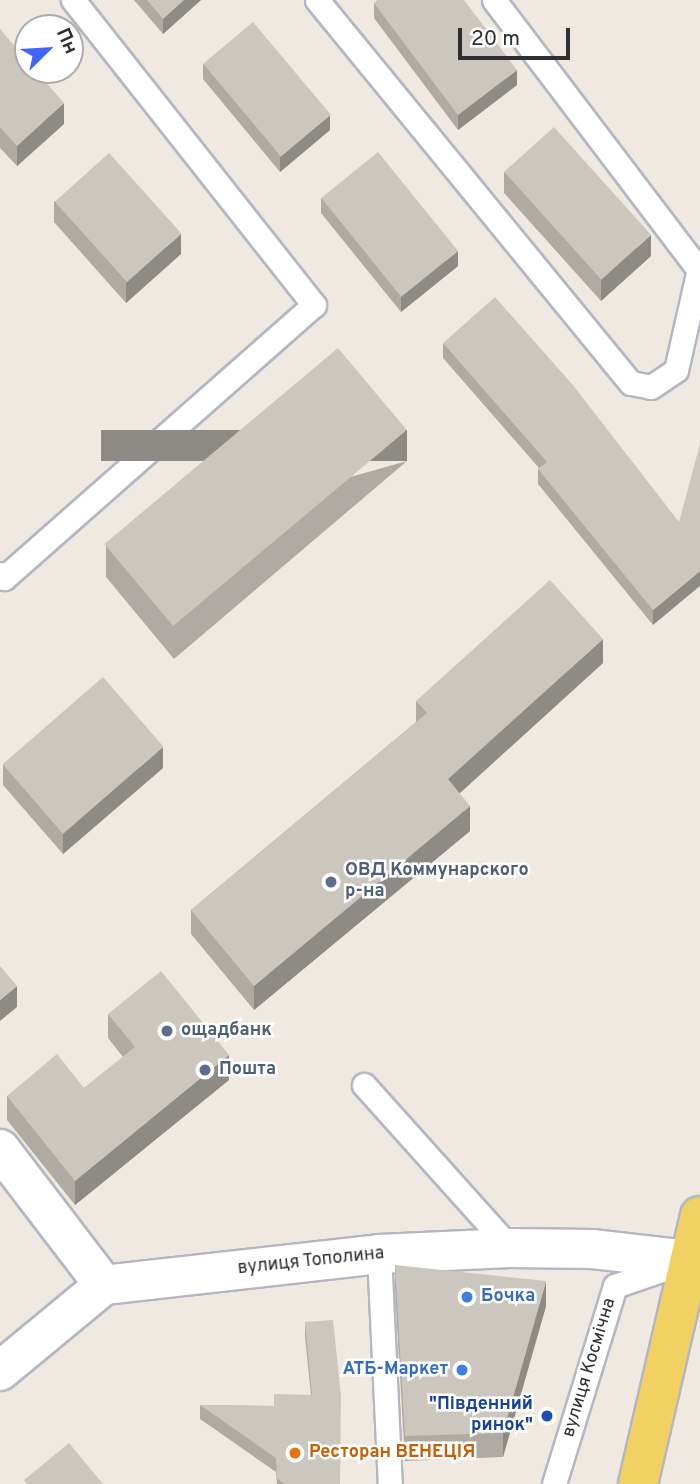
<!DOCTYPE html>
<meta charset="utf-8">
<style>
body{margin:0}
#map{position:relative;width:700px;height:1484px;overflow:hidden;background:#efe9e1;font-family:Overpass,sans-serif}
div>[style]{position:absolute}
.roads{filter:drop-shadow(2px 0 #b4b7c1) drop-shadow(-2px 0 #b4b7c1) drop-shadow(0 2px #b4b7c1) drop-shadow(0 -2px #b4b7c1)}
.lane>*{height:23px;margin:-11.5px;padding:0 11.5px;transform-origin:11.5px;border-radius:11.5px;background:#fff}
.street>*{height:38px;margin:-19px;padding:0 19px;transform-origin:19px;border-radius:19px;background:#fff}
.primary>*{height:38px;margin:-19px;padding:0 19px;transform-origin:19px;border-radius:19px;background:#f2d163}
.wall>*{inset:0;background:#afaba4}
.shaded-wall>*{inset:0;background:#8e8b86;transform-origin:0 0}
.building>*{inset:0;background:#cbc7bf;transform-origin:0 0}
.dots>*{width:19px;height:19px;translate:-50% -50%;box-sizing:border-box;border:4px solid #fff;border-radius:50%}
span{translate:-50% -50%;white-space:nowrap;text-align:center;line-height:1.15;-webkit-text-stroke:5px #fff;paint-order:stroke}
.service-label{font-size:18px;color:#4e5e75;font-weight:700}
.left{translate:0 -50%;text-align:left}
.street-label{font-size:18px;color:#2e2e2e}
.shop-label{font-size:18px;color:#366cbe;font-weight:700}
.right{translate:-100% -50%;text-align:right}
.transit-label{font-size:18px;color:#164399;font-weight:700}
.food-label{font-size:18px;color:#c56008;font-weight:700}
.north{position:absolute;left:14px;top:14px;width:70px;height:70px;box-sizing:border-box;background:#fff;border:2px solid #ababab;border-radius:50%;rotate:66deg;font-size:19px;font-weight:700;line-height:28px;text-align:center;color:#2e2e2e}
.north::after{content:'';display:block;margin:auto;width:24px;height:32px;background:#4264fb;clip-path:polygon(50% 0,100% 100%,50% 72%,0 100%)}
.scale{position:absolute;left:458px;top:28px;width:112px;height:32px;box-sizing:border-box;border:4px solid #2e2e2e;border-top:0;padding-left:9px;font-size:21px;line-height:24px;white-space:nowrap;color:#2e2e2e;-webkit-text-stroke:5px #fff;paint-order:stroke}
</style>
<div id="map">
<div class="roads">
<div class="lane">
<i style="left:317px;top:0;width:495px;rotate:50.7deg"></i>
<i style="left:631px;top:383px;width:20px;rotate:11deg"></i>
<i style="left:651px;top:387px;width:30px;rotate:-34deg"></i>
<i style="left:676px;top:370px;width:109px;rotate:-77.2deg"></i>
<i style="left:494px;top:0;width:339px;rotate:52.8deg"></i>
<i style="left:0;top:574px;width:6px;rotate:45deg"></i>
<i style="left:4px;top:578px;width:413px;rotate:-41.4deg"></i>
<i style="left:314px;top:305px;width:389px;rotate:-128.3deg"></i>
<i style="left:364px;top:1085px;width:219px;rotate:48.1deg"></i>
<i style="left:379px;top:1254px;width:230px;rotate:87.3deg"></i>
<i style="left:554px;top:1484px;width:207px;rotate:-72.9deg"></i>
<i style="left:615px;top:1286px;width:65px;rotate:-19deg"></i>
</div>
<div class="street">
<i style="left:0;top:1149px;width:171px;rotate:52.6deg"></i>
<i style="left:104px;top:1285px;width:277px;rotate:-6.4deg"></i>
<i style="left:379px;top:1254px;width:131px;rotate:-2.6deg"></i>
<i style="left:510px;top:1248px;width:82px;rotate:0.7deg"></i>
<i style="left:592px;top:1249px;width:98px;rotate:6.5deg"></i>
<i style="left:0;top:1371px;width:135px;rotate:-39.6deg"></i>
</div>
<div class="primary">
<i style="left:638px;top:1484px;width:275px;rotate:-77deg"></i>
</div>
</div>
<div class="wall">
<i style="clip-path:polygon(134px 0,201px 0,163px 34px)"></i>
<i style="clip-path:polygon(374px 3px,517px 85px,458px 130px,374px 18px)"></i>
<i style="clip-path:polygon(0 29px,64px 124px,17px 166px,0 148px)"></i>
<i style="clip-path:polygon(203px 64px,330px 130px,280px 172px,203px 79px)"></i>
<i style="clip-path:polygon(504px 172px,651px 256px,601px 301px,504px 193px)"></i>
<i style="clip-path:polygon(321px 198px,458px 266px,401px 312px,321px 213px)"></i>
<i style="clip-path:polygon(54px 201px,181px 254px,126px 303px,54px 222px)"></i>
<i style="clip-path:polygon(443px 343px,679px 522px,653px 625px,538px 484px,538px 469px,539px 468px,443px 358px)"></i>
<i style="clip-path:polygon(407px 461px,174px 659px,106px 577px,106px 546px)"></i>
<i style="clip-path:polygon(603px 663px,459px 793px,470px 831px,254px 1010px,191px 934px,191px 910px,416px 722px,416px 701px)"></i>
<i style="clip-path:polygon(3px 764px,163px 768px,63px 854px,3px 785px)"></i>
<i style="clip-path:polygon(108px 1014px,229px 1080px,75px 1205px,7px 1120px,7px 1096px,84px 1088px,123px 1057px,108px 1038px)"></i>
<i style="clip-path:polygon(395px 1265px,546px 1306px,503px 1457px,405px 1461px,395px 1290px)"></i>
<i style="clip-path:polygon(305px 1322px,340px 1484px,277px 1484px,276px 1472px,200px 1419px,200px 1405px,274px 1406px,311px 1395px,305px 1337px)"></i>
</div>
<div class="shaded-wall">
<i style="clip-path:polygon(184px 0,201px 0,163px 34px,163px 19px)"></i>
<i style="clip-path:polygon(517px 70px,517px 85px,458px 130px,458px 115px)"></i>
<i style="clip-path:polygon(64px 103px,64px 124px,17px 166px,17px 146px)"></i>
<i style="clip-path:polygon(330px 115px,330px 130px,280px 172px,280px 157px)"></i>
<i style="clip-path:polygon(181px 234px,181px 254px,126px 303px,126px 283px)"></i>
<i style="clip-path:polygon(651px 235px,651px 256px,601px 301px,601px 280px)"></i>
<i style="clip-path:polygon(458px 251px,458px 266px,401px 312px,401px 297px)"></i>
<i style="left:407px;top:430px;width:31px;height:306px;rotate:90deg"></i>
<i style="clip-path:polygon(700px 571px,700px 586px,653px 625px,653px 610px)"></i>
<i style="clip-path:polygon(603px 639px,603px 663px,448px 804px,448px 779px)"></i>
<i style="clip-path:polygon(163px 747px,163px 768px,63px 854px,63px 834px)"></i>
<i style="clip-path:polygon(470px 806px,470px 831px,254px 1010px,254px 986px)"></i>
<i style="clip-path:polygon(17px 986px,17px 1007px,0 1021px,0 1000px)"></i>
<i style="clip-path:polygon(229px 1055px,229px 1080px,75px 1205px,75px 1181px)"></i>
<i style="clip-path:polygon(546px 1281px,546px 1306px,503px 1457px,503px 1433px)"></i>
</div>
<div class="building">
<i style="clip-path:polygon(147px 0,184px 0,163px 19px)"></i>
<i style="clip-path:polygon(377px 0,464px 0,517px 70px,458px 115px,374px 3px)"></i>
<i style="left:253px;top:22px;width:121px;height:65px;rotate:50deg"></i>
<i style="clip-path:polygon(0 29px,28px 62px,28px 70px,35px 70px,64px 103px,17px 146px,0 127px)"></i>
<i style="left:554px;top:127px;width:145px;height:67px;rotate:48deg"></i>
<i style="left:378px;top:152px;width:127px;height:73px;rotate:51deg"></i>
<i style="left:109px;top:153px;width:108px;height:73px;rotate:48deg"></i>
<i style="clip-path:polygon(495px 297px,572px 384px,679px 522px,700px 444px,700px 571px,653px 610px,538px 469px,547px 462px,443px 343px)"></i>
<i style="left:338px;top:348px;width:107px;height:305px;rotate:50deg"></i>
<i style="clip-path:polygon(550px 580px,603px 639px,448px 779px,470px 806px,254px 986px,191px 910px,427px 713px,416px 701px)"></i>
<i style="left:103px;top:677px;width:92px;height:133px;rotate:49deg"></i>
<i style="clip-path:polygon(0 966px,17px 986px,0 1000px)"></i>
<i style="clip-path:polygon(161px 971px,229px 1055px,75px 1181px,7px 1096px,57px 1054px,84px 1088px,135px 1047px,108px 1014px)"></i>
<i style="clip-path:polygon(395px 1265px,546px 1281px,503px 1433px,405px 1436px)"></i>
<i style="clip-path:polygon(333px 1320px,341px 1396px,340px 1484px,284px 1484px,277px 1478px,276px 1458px,200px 1405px,274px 1406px,274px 1394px,312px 1395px,305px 1322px)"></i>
<i style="clip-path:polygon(69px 1443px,103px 1484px,27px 1484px,24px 1480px)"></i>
</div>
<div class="dots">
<i style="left:331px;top:882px;background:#5c6f8a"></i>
<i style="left:167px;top:1031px;background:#5c6f8a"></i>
<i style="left:205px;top:1070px;background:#5c6f8a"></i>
<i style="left:467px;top:1297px;background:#3f7fe0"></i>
<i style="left:462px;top:1370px;background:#3f7fe0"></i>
<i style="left:547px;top:1416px;background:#1a4fb4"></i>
<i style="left:295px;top:1453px;background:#e8710a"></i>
</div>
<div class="service-label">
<span class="left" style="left:345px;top:882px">ОВД Коммунарского<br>р-на</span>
<span class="left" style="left:181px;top:1031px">ощадбанк</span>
<span class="left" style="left:219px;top:1070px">Пошта</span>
</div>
<div class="street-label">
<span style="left:311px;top:1262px;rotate:-6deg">вулиця Тополина</span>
<span style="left:590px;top:1368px;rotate:-73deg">вулиця Космічна</span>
</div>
<div class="shop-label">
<span class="left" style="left:481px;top:1297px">Бочка</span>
<span class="right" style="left:448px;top:1370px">АТБ-Маркет</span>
</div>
<div class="transit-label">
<span class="right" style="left:533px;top:1416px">"Південний<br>ринок"</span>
</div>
<div class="food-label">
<span class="left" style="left:309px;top:1453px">Ресторан ВЕНЕЦІЯ</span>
</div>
<div class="north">Пн</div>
<div class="scale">20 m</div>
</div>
